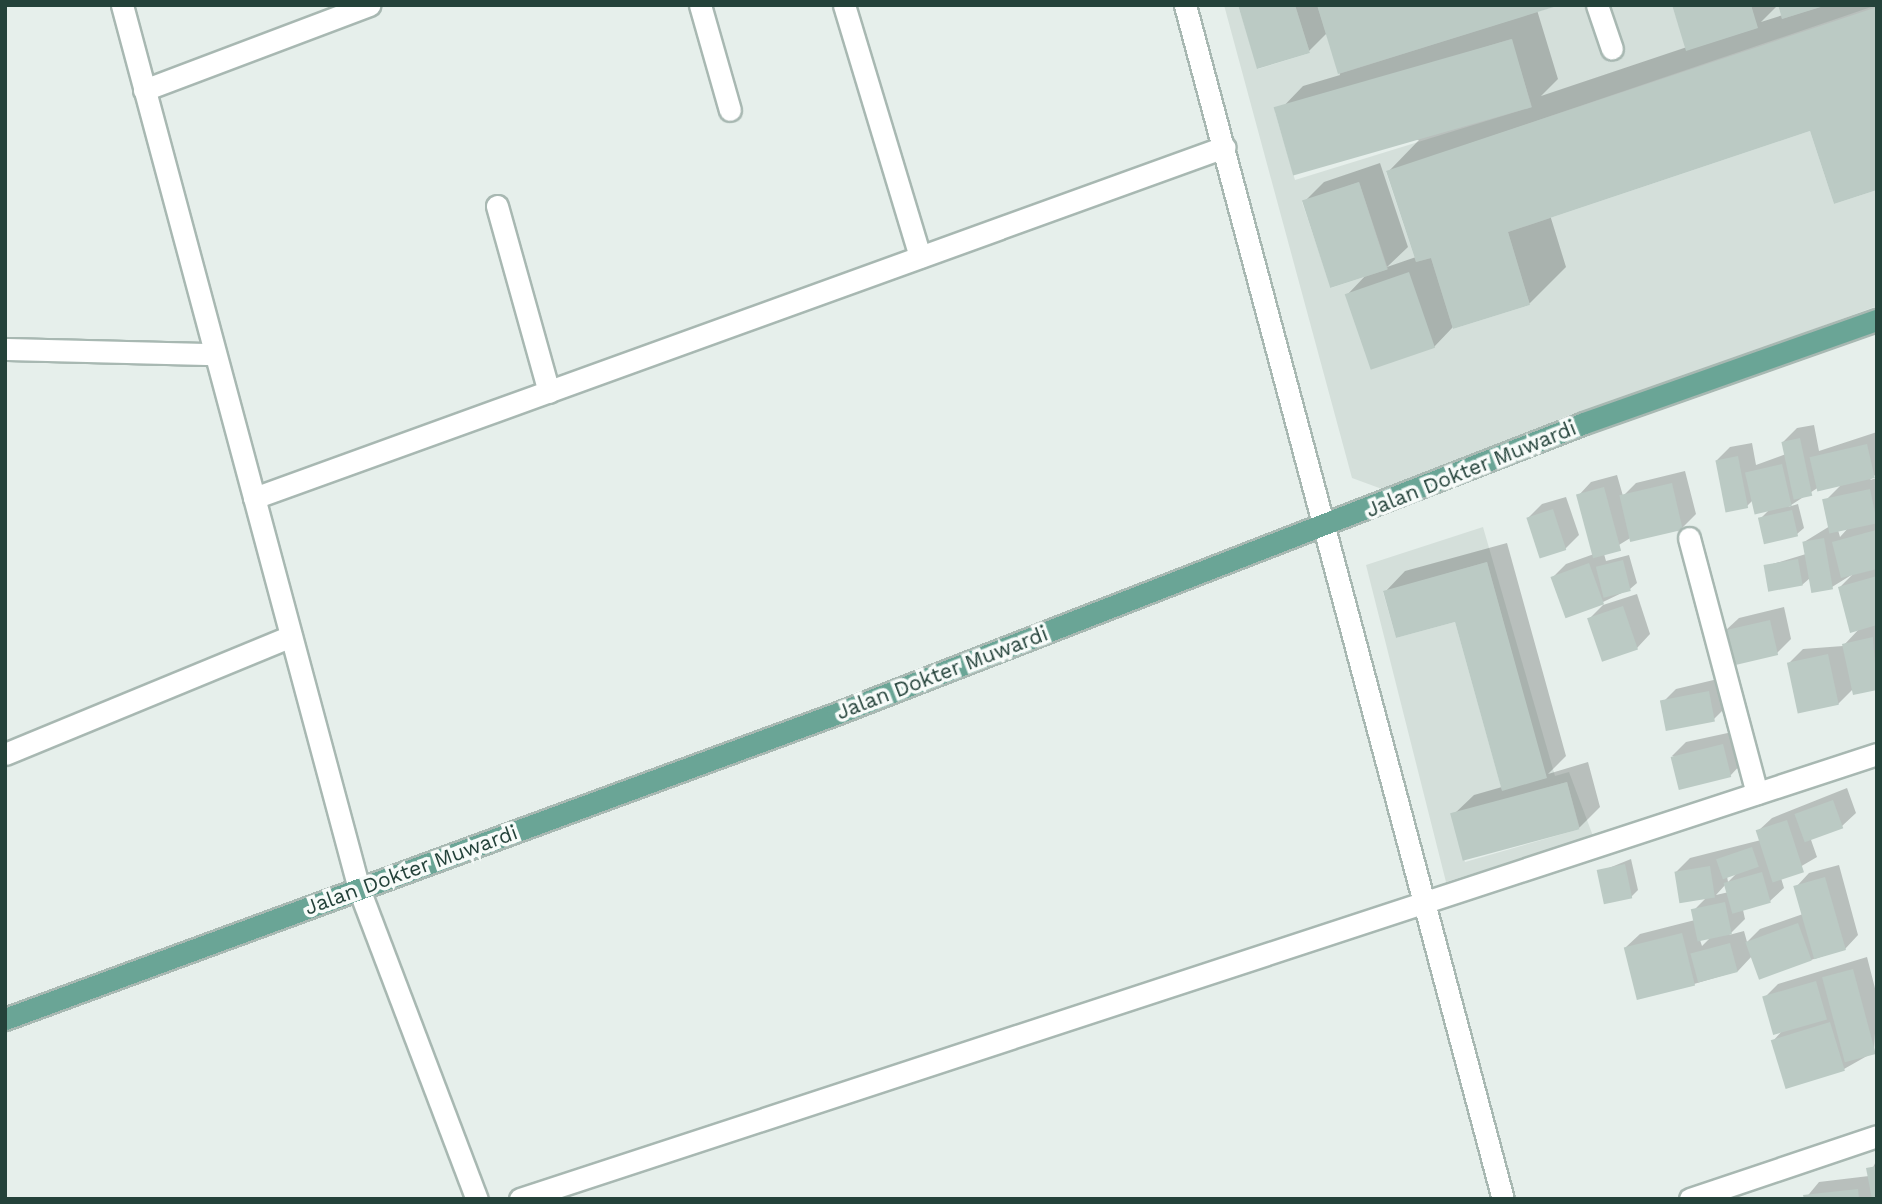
<!DOCTYPE html>
<style>
body{margin:0}
#map{position:relative;width:1882px;height:1204px;overflow:hidden;background:#e6efeb;font-family:"Work Sans",sans-serif}
div>[style]{position:absolute}
.built>*{inset:0;background:#d4dfda}
.shadow>*{inset:0;background:#0003}
.building>*{inset:0;background:#bbcac4;transform-origin:0 0}
.roads{filter:drop-shadow(2px 0 #a8b8b2) drop-shadow(-2px 0 #a8b8b2) drop-shadow(0 2px #a8b8b2) drop-shadow(0 -2px #a8b8b2)}
.minor>*{height:21px;margin:-10.5px;padding:0 10.5px;transform-origin:10.5px;border-radius:10.5px;background:#fff}
.major>*{height:21px;margin:-10.5px;padding:0 10.5px;transform-origin:10.5px;border-radius:10.5px;background:#6aa596}
span{translate:-50% -50%;white-space:nowrap;text-align:center;line-height:1.15;-webkit-text-stroke:7px #f7fbf9;paint-order:stroke}
.street-label{font-size:21px;color:#24423a}
.frame{position:absolute;inset:0;border:7px solid #24423a;pointer-events:none}
</style>
<div id="map">
<div class="built">
<i style="clip-path:polygon(evenodd,1224px 5px,1238px 5px,1258px 69px,1310px 53px,1295px 5px,1317px 5px,1339px 74px,1559px 5px,1672px 5px,1687px 50px,1757px 28px,1751px 5px,1778px 5px,1782px 19px,1826px 5px,1877px 5px,1386px 172px,1416px 262px,1431px 258px,1453px 329px,1530px 305px,1508px 232px,1810px 131px,1834px 204px,1877px 190px,1877px 306px,1382px 489px,1352px 478px,1224px 5px,1511px 39px,1532px 107px,1295px 180px,1275px 112px,1511px 39px,1224px 5px,1359px 182px,1388px 269px,1331px 288px,1302px 202px,1359px 182px)"></i>
<i style="clip-path:polygon(evenodd,1483px 527px,1555px 776px,1569px 772px,1593px 836px,1446px 882px,1366px 565px,1483px 527px,1487px 562px,1546px 778px,1502px 790px,1455px 622px,1396px 638px,1383px 592px,1487px 562px,1483px 527px,1567px 782px,1580px 829px,1465px 862px,1452px 815px,1567px 782px)"></i>
</div>
<div class="shadow">
<i style="clip-path:polygon(1240px 5px,1553px 5px,1537px 10px,1558px 79px,1541px 96px,1687px 47px,1674px 5px,1778px 5px,1761px 22px,1783px 15px,1780px 5px,1877px 5px,1877px 188px,1811px 128px,1550px 215px,1566px 267px,1529px 304px,1453px 327px,1434px 347px,1347px 295px,1367px 274px,1304px 202px,1324px 182px,1380px 163px,1408px 247px,1387px 267px,1416px 257px,1388px 172px,1419px 140px,1277px 113px,1303px 86px,1340px 75px,1327px 33px,1309px 51px)"></i>
<i style="clip-path:polygon(evenodd,1814px 425px,1819px 451px,1877px 432px,1877px 473px,1870px 480px,1877px 478px,1877px 688px,1853px 689px,1838px 704px,1789px 663px,1803px 649px,1843px 646px,1860px 628px,1840px 587px,1853px 574px,1832px 587px,1810px 578px,1802px 585px,1766px 566px,1806px 554px,1804px 542px,1830px 526px,1825px 501px,1841px 485px,1819px 487px,1788px 507px,1798px 504px,1804px 528px,1797px 534px,1760px 519px,1769px 510px,1753px 500px,1747px 506px,1716px 461px,1730px 447px,1752px 443px,1756px 465px,1786px 454px,1783px 442px,1797px 428px,1814px 425px,1849px 527px,1840px 537px,1838px 530px,1849px 527px)"></i>
<i style="clip-path:polygon(1685px 471px,1696px 514px,1682px 528px,1632px 537px,1604px 554px,1606px 561px,1629px 555px,1637px 583px,1630px 589px,1603px 602px,1552px 578px,1566px 564px,1594px 554px,1578px 496px,1591px 482px,1617px 475px,1623px 496px,1636px 483px)"></i>
<i style="clip-path:polygon(1566px 497px,1579px 535px,1565px 549px,1528px 518px,1542px 504px)"></i>
<i style="clip-path:polygon(1507px 543px,1566px 756px,1548px 774px,1588px 762px,1600px 807px,1579px 828px,1453px 815px,1474px 795px,1502px 787px,1456px 620px,1385px 592px,1405px 571px)"></i>
<i style="clip-path:polygon(1637px 594px,1650px 634px,1637px 648px,1589px 619px,1603px 605px)"></i>
<i style="clip-path:polygon(1784px 607px,1791px 639px,1777px 653px,1725px 631px,1739px 618px)"></i>
<i style="clip-path:polygon(1722px 678px,1728px 705px,1714px 719px,1662px 703px,1676px 689px)"></i>
<i style="clip-path:polygon(1737px 731px,1743px 762px,1730px 776px,1672px 756px,1686px 742px)"></i>
<i style="clip-path:polygon(evenodd,1847px 788px,1856px 813px,1842px 826px,1810px 837px,1817px 857px,1781px 878px,1784px 888px,1770px 901px,1743px 910px,1745px 919px,1729px 935px,1744px 931px,1747px 942px,1760px 929px,1803px 914px,1796px 887px,1809px 873px,1839px 865px,1858px 935px,1845px 949px,1811px 960px,1752px 956px,1738px 971px,1694px 984px,1626px 947px,1640px 934px,1695px 920px,1693px 911px,1706px 898px,1676px 872px,1690px 858px,1761px 840px,1758px 831px,1772px 818px,1847px 788px,1738px 872px,1728px 882px,1727px 876px,1738px 872px,1847px 788px,1726px 884px,1729px 892px,1716px 895px,1726px 884px,1847px 788px,1711px 937px,1702px 946px,1700px 940px,1711px 937px)"></i>
<i style="clip-path:polygon(1631px 859px,1638px 890px,1631px 897px,1599px 872px)"></i>
<i style="clip-path:polygon(1867px 957px,1877px 996px,1874px 1052px,1844px 1069px,1773px 1041px,1783px 1030px,1764px 998px,1778px 984px)"></i>
<i style="clip-path:polygon(1877px 1159px,1877px 1199px,1805px 1199px,1819px 1182px,1869px 1176px)"></i>
</div>
<div class="building">
<i style="clip-path:polygon(1238px 5px,1295px 5px,1310px 53px,1257px 69px)"></i>
<i style="clip-path:polygon(1317px 5px,1557px 5px,1557px 6px,1338px 74px)"></i>
<i style="clip-path:polygon(1672px 5px,1751px 5px,1758px 28px,1686px 51px)"></i>
<i style="clip-path:polygon(1778px 5px,1824px 5px,1824px 6px,1782px 19px)"></i>
<i style="clip-path:polygon(1877px 7px,1877px 190px,1834px 204px,1810px 131px,1508px 232px,1530px 305px,1453px 329px,1431px 258px,1416px 262px,1386px 171px)"></i>
<i style="left:1512px;top:39px;width:71px;height:248px;rotate:74deg"></i>
<i style="left:1359px;top:182px;width:92px;height:60px;rotate:72deg"></i>
<i style="left:1409px;top:272px;width:80px;height:68px;rotate:71deg"></i>
<i style="left:1800px;top:438px;width:59px;height:19px;rotate:78deg"></i>
<i style="left:1867px;top:444px;width:35px;height:59px;rotate:77deg"></i>
<i style="left:1738px;top:456px;width:53px;height:23px;rotate:79deg"></i>
<i style="left:1782px;top:464px;width:43px;height:38px;rotate:77deg"></i>
<i style="left:1672px;top:483px;width:48px;height:54px;rotate:77deg"></i>
<i style="left:1604px;top:487px;width:66px;height:29px;rotate:75deg"></i>
<i style="left:1870px;top:489px;width:35px;height:49px;rotate:78deg"></i>
<i style="left:1553px;top:509px;width:43px;height:28px;rotate:72deg"></i>
<i style="left:1792px;top:510px;width:27px;height:35px;rotate:77deg"></i>
<i style="clip-path:polygon(1876px 530px,1877px 569px,1841px 578px,1832px 542px)"></i>
<i style="left:1824px;top:538px;width:52px;height:22px;rotate:80deg"></i>
<i style="left:1798px;top:559px;width:27px;height:35px;rotate:80deg"></i>
<i style="left:1623px;top:560px;width:32px;height:28px;rotate:76deg"></i>
<i style="clip-path:polygon(1487px 562px,1547px 778px,1502px 791px,1455px 622px,1396px 638px,1383px 591px)"></i>
<i style="left:1589px;top:563px;width:44px;height:41px;rotate:70deg"></i>
<i style="clip-path:polygon(1877px 576px,1877px 625px,1850px 633px,1838px 587px)"></i>
<i style="left:1623px;top:606px;width:46px;height:38px;rotate:71deg"></i>
<i style="left:1770px;top:620px;width:36px;height:47px;rotate:77deg"></i>
<i style="clip-path:polygon(1873px 637px,1877px 690px,1853px 695px,1842px 644px)"></i>
<i style="left:1828px;top:654px;width:52px;height:42px;rotate:78deg"></i>
<i style="left:1709px;top:691px;width:31px;height:50px;rotate:79deg"></i>
<i style="left:1723px;top:744px;width:34px;height:54px;rotate:76deg"></i>
<i style="left:1567px;top:782px;width:49px;height:121px;rotate:75deg"></i>
<i style="left:1833px;top:800px;width:30px;height:41px;rotate:70deg"></i>
<i style="left:1787px;top:820px;width:55px;height:33px;rotate:72deg"></i>
<i style="left:1752px;top:847px;width:21px;height:38px;rotate:71deg"></i>
<i style="left:1625px;top:864px;width:35px;height:29px;rotate:78deg"></i>
<i style="left:1710px;top:866px;width:32px;height:36px;rotate:81deg"></i>
<i style="left:1762px;top:872px;width:32px;height:40px;rotate:74deg"></i>
<i style="left:1825px;top:877px;width:76px;height:33px;rotate:74deg"></i>
<i style="left:1725px;top:902px;width:33px;height:35px;rotate:78deg"></i>
<i style="left:1798px;top:923px;width:40px;height:56px;rotate:70deg"></i>
<i style="left:1682px;top:933px;width:54px;height:60px;rotate:76deg"></i>
<i style="left:1730px;top:943px;width:30px;height:41px;rotate:75deg"></i>
<i style="left:1853px;top:969px;width:88px;height:32px;rotate:75deg"></i>
<i style="left:1816px;top:981px;width:40px;height:56px;rotate:74deg"></i>
<i style="left:1830px;top:1022px;width:51px;height:62px;rotate:73deg"></i>
<i style="clip-path:polygon(1877px 1166px,1877px 1199px,1872px 1199px,1866px 1168px)"></i>
<i style="clip-path:polygon(1858px 1189px,1859px 1199px,1804px 1199px,1803px 1195px)"></i>
</div>
<div class="roads">
<div class="minor">
<i style="left:122px;top:5px;width:915px;rotate:74.99deg"></i>
<i style="left:359px;top:889px;width:332px;rotate:69.2deg"></i>
<i style="left:700px;top:5px;width:109px;rotate:74.1deg"></i>
<i style="left:844px;top:5px;width:263px;rotate:73.2deg"></i>
<i style="left:1185px;top:5px;width:1236px;rotate:75.09deg"></i>
<i style="left:1597px;top:5px;width:46px;rotate:71.2deg"></i>
<i style="left:144px;top:90px;width:241px;rotate:-20.7deg"></i>
<i style="left:497px;top:206px;width:193px;rotate:74.4deg"></i>
<i style="left:5px;top:349px;width:210px;rotate:1.4deg"></i>
<i style="left:254px;top:498px;width:1032px;rotate:-19.89deg"></i>
<i style="left:1689px;top:538px;width:264px;rotate:75.1deg"></i>
<i style="left:5px;top:754px;width:309px;rotate:-22.4deg"></i>
<i style="left:520px;top:1199px;width:1428px;rotate:-18.16deg"></i>
<i style="left:1690px;top:1199px;width:197px;rotate:-18.6deg"></i>
</div>
<div class="major">
<i style="left:5px;top:1019px;width:887px;rotate:-20.17deg"></i>
<i style="left:838px;top:713px;width:800px;rotate:-21.24deg"></i>
<i style="left:1584px;top:423px;width:311px;rotate:-19.4deg"></i>
</div>
</div>
<div class="street-label">
<span style="left:1471px;top:469px;rotate:-22deg">Jalan Dokter Muwardi</span>
<span style="left:942px;top:673px;rotate:-21deg">Jalan Dokter Muwardi</span>
<span style="left:411px;top:870px;rotate:-20deg">Jalan Dokter Muwardi</span>
</div>
<div class="frame"></div>
</div>
